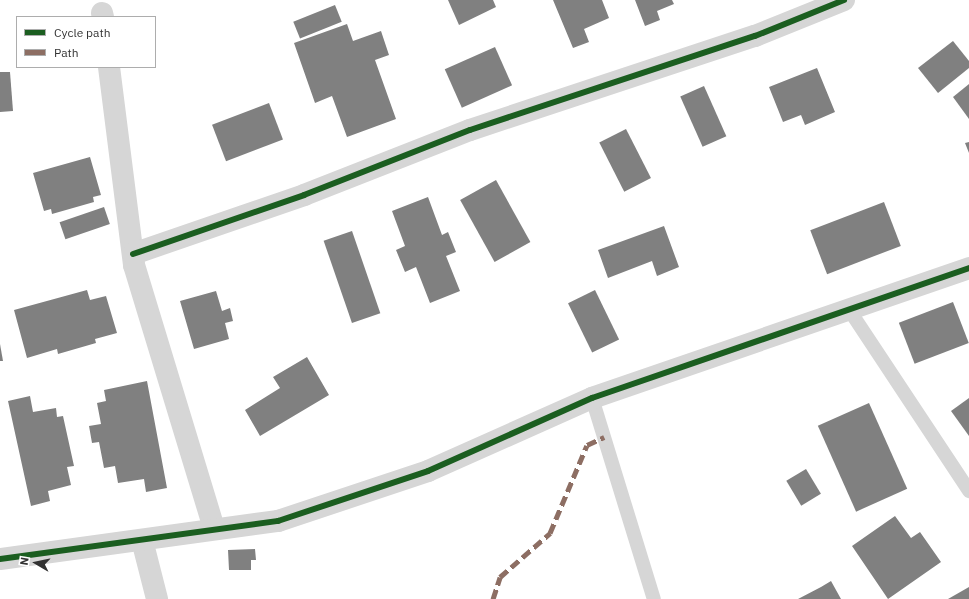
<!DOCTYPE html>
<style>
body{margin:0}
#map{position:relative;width:969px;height:599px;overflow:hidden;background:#fff;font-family:"IBM Plex Sans",sans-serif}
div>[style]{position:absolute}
.building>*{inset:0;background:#808080;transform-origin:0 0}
.service>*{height:14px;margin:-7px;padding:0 7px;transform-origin:7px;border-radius:7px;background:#d6d6d6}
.minor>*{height:22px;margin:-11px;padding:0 11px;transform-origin:11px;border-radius:11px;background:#d6d6d6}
.quiet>*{height:5px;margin-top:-2.5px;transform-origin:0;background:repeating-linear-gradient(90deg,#8d6e63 0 10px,transparent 0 15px)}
.cycleway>*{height:6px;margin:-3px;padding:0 3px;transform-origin:3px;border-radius:3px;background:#1b5e20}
span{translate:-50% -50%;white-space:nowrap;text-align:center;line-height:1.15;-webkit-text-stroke:4px #fff;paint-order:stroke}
.legend{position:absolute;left:16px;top:16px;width:140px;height:52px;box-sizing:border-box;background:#fff;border:1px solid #adadad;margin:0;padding:5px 7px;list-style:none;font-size:12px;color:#323232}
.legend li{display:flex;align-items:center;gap:8px;height:20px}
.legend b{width:20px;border:1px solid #adadad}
.north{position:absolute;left:16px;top:543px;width:40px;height:40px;-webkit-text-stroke:3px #fff;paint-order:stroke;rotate:279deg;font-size:11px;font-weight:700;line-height:16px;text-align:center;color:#323232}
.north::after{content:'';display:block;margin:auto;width:14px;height:18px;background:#323232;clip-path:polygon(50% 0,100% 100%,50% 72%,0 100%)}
</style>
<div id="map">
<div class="building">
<i style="clip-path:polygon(448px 0,493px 0,496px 7px,459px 25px)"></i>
<i style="clip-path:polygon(553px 0,602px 0,609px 18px,584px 29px,589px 42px,573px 48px)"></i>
<i style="clip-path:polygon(635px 0,672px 0,674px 4px,657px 11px,660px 20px,645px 26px)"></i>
<i style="left:335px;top:5px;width:18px;height:45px;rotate:68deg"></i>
<i style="clip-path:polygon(347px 24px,353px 41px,381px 31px,389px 55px,375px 60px,396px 119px,347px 137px,332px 96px,315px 103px,294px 43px)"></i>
<i style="clip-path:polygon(953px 41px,969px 61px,969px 68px,938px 93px,918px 68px)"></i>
<i style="left:495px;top:47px;width:42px;height:55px;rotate:66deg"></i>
<i style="clip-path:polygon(817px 68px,835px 112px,805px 125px,801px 115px,783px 122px,769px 87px)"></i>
<i style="clip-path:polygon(0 72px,10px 72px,13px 111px,0 112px)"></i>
<i style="clip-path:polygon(969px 84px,969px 119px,953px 97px)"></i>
<i style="left:704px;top:86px;width:55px;height:26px;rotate:66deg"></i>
<i style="left:269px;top:103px;width:39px;height:61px;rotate:69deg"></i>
<i style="left:626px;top:129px;width:55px;height:30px;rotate:63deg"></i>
<i style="clip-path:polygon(969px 142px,969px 153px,965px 143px)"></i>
<i style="clip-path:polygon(90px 157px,101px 195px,93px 197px,94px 202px,52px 214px,51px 209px,44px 211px,33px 173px)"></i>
<i style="left:496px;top:180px;width:71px;height:41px;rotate:61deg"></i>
<i style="clip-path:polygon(428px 197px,442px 235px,448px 232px,456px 252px,446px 256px,460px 291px,430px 303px,416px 267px,405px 272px,396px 250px,405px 246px,392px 211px)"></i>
<i style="left:884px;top:202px;width:47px;height:79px;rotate:69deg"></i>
<i style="left:104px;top:207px;width:18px;height:47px;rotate:71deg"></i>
<i style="clip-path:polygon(664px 226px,679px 267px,657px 276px,652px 261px,608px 278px,598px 250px)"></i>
<i style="left:352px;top:231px;width:87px;height:30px;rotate:71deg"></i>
<i style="clip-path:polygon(87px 290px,90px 300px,106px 296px,117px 333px,95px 339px,96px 343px,58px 354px,57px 349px,27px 358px,14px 310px)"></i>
<i style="left:595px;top:290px;width:55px;height:30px;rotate:64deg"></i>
<i style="clip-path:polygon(216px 291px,222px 311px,230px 308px,233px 321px,225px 323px,229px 339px,194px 349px,180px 301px)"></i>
<i style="left:953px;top:302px;width:44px;height:58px;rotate:69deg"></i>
<i style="clip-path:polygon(0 344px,3px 361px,0 361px)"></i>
<i style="clip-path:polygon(307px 357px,329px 395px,260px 436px,245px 410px,280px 388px,273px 377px)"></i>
<i style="clip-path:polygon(147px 381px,167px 488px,146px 492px,144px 479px,118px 483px,115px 466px,104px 468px,99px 442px,92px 443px,89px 426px,101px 424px,97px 403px,106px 401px,104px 390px)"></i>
<i style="clip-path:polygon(30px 396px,33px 412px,56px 408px,57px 417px,63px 416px,74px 466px,67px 467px,71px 485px,48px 491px,50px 501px,31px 506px,8px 401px)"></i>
<i style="clip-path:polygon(969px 398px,969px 436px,951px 411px)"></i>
<i style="left:869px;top:403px;width:94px;height:56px;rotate:66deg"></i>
<i style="left:806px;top:469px;width:29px;height:23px;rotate:59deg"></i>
<i style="clip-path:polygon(895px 516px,911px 538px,920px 532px,941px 562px,888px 599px,852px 546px)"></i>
<i style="clip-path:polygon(255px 549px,256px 560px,251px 560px,251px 570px,229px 570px,228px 550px)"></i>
<i style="clip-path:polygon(831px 581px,841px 599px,798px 599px,821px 587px)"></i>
<i style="clip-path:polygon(969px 587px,969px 599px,948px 599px)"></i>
</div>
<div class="service">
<i style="left:850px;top:311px;width:216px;rotate:56.5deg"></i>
<i style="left:592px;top:398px;width:210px;rotate:72.9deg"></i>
</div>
<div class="minor">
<i style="left:102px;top:13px;width:4px;rotate:76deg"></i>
<i style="left:109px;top:67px;width:200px;rotate:82.8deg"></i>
<i style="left:134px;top:265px;width:276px;rotate:73.1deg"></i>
<i style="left:133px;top:254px;width:181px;rotate:-19deg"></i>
<i style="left:304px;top:195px;width:178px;rotate:-21.4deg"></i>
<i style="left:470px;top:130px;width:300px;rotate:-18.3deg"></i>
<i style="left:755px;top:36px;width:96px;rotate:-22deg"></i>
<i style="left:142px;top:540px;width:61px;rotate:75.7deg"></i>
<i style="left:0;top:559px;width:281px;rotate:-7.8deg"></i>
<i style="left:278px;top:521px;width:158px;rotate:-18.4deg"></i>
<i style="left:428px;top:471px;width:180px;rotate:-24deg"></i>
<i style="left:592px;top:398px;width:399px;rotate:-19deg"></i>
</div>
<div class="quiet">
<i style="left:493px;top:599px;width:23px;rotate:-72deg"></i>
<i style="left:500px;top:577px;width:67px;rotate:-41.3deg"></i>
<i style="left:550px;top:533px;width:95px;rotate:-67.2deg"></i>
<i style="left:587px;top:445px;width:19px;rotate:-25deg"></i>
</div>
<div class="cycleway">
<i style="left:133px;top:254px;width:181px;rotate:-19deg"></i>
<i style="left:304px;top:195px;width:178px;rotate:-21.4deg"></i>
<i style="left:470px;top:130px;width:300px;rotate:-18.3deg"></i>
<i style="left:755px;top:36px;width:96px;rotate:-22deg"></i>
<i style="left:0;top:559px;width:281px;rotate:-7.8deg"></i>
<i style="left:278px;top:521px;width:158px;rotate:-18.4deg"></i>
<i style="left:428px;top:471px;width:180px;rotate:-24deg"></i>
<i style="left:592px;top:398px;width:399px;rotate:-19deg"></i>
</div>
<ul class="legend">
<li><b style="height:5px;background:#1b5e20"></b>Cycle path</li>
<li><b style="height:5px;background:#8d6e63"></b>Path</li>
</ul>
<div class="north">N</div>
</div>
